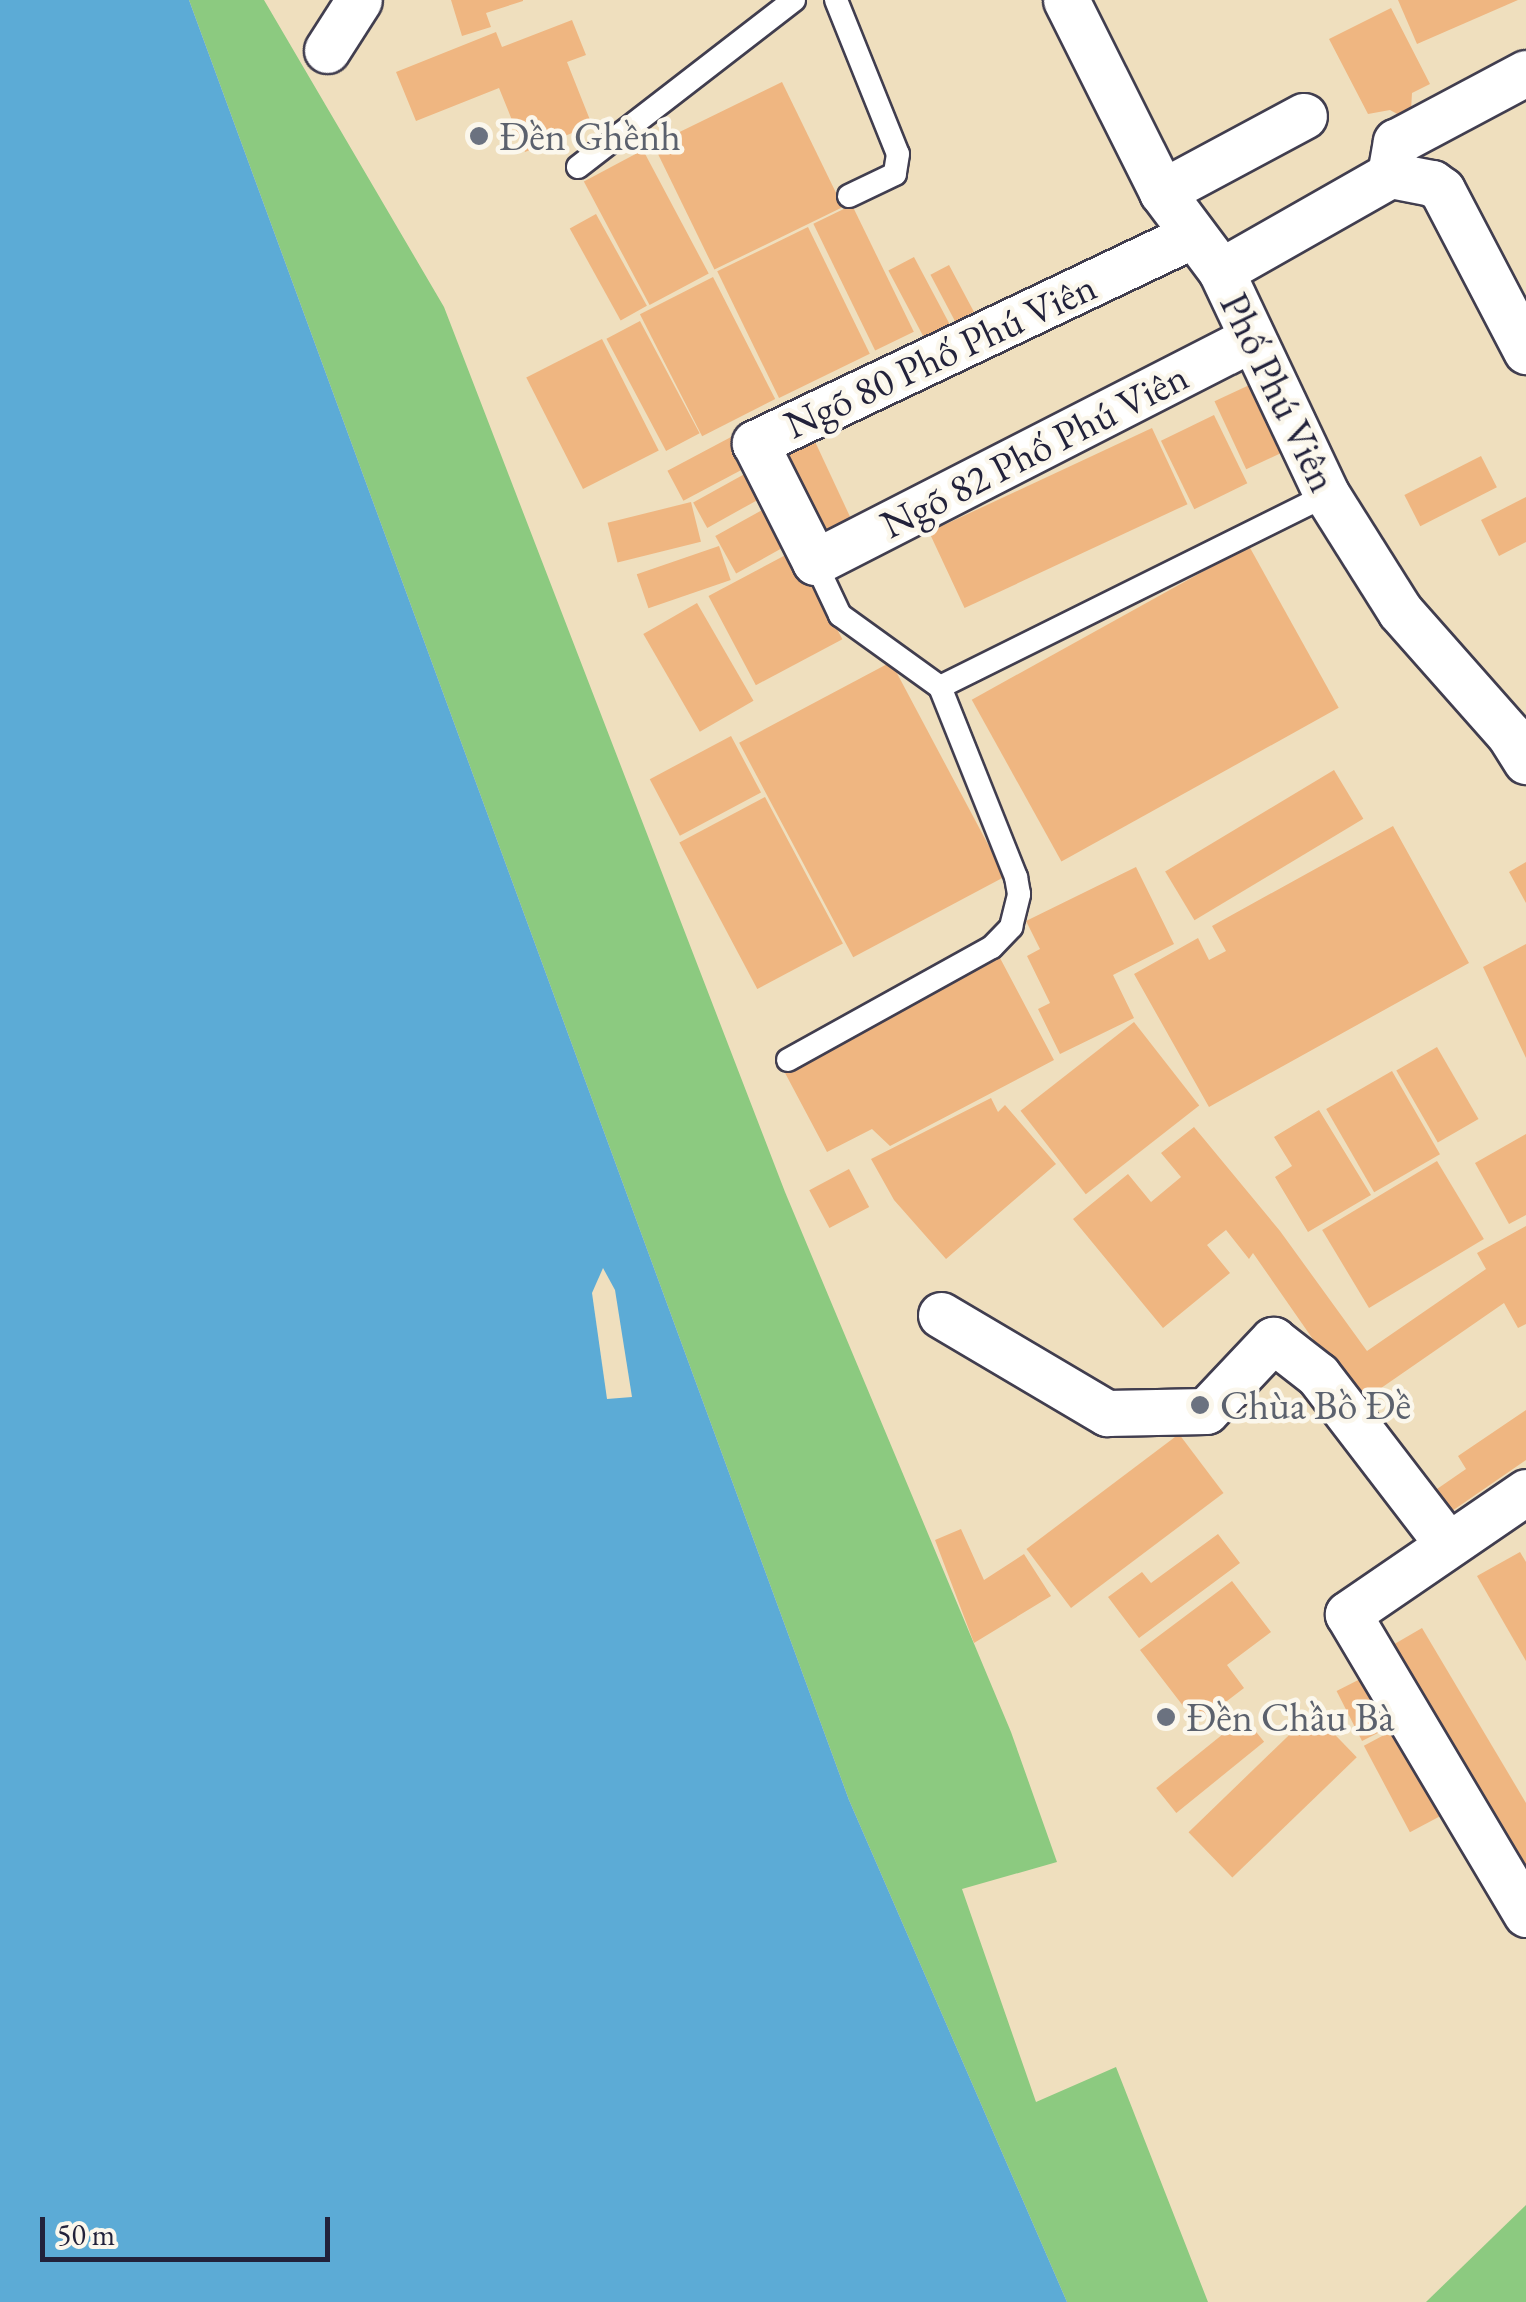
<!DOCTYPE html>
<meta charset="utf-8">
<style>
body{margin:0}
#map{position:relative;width:1526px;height:2302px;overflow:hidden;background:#efdfbe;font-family:"EB Garamond",serif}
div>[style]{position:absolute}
.green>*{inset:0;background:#8cca80}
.water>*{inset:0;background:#5cabd6}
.pier>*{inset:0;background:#efdfbe}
.building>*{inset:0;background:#efb681;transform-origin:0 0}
.roads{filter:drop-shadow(2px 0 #413e4f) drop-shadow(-2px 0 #413e4f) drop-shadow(0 2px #413e4f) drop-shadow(0 -2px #413e4f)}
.service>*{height:22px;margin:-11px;padding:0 11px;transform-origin:11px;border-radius:11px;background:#fff}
.minor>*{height:45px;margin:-22.5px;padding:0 22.5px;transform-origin:22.5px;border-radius:22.5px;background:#fff}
.dots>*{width:28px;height:28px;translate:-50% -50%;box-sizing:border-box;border:5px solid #fbf7ec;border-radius:50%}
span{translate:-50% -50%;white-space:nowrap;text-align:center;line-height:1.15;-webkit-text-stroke:9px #fbf7ec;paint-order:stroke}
.worship-label{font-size:40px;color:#5b616d}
.left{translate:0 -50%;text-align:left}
.street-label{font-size:40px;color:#22223b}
.scale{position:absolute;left:40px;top:2217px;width:290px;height:45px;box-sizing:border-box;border:5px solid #22223b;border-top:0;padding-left:12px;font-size:30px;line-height:35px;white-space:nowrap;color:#22223b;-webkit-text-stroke:8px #fbf7ec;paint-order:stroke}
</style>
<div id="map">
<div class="green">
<i style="clip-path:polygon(189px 0,264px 0,444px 307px,785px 1192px,1011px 1732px,1057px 1862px,962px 1889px,1036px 2102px,1116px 2067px,1208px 2302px,1067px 2302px,849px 1800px)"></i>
<i style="clip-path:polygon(1526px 2205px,1526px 2302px,1426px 2302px)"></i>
</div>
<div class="water">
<i style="clip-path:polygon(0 0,189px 0,849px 1800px,1067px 2302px,0 2302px)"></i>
</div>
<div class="pier">
<i style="clip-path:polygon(603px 1268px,615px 1290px,632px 1397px,607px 1399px,592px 1293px)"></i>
</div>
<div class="building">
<i style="clip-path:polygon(451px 0,523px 0,523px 1px,486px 13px,491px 27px,462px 36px)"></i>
<i style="clip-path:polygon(1398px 0,1518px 0,1417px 44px)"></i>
<i style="clip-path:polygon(1391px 8px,1430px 84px,1412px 93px,1411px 111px,1401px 116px,1390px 110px,1368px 114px,1329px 39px)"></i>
<i style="clip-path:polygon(572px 20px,586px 55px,567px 62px,592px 125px,525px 152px,499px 88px,416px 121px,396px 72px,496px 32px,502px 47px)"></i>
<i style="left:782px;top:82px;width:139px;height:143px;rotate:64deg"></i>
<i style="left:643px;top:150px;width:140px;height:67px;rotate:62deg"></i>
<i style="left:852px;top:205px;width:141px;height:43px;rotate:64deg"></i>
<i style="left:596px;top:214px;width:105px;height:30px;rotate:61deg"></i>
<i style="left:808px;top:227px;width:141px;height:101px;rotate:64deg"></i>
<i style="left:914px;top:257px;width:80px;height:29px;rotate:62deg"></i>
<i style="left:949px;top:265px;width:53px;height:21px;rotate:62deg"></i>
<i style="left:713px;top:277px;width:137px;height:82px;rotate:63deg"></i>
<i style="left:640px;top:321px;width:127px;height:38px;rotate:62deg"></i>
<i style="left:602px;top:339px;width:125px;height:85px;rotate:63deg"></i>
<i style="left:1258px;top:381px;width:75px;height:48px;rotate:65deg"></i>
<i style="left:1214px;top:415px;width:76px;height:59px;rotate:64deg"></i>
<i style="left:1152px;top:428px;width:84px;height:246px;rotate:65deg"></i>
<i style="left:811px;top:433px;width:113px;height:44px;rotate:65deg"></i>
<i style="left:731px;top:437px;width:34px;height:72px;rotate:62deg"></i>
<i style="left:1481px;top:456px;width:35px;height:86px;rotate:63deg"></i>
<i style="left:750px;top:471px;width:29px;height:65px;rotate:61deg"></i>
<i style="clip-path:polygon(1526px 497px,1526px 542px,1499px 556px,1481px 520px)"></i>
<i style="left:691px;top:502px;width:41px;height:86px;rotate:76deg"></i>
<i style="left:773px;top:504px;width:43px;height:66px;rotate:61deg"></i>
<i style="left:719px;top:546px;width:36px;height:87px;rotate:71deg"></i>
<i style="left:1249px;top:546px;width:185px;height:317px;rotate:61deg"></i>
<i style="left:795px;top:550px;width:101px;height:98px;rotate:62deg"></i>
<i style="left:697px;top:603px;width:113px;height:62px;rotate:60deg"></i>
<i style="left:891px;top:662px;width:243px;height:172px;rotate:62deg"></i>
<i style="left:731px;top:736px;width:64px;height:92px;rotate:62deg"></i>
<i style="left:1334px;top:770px;width:57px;height:197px;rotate:59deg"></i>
<i style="left:765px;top:797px;width:166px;height:97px;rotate:62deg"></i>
<i style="clip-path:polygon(1393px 826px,1469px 963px,1209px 1107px,1134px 974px,1198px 938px,1209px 960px,1226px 951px,1212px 926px)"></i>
<i style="clip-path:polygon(1526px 862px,1526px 903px,1509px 872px)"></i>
<i style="clip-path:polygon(1136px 867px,1174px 944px,1113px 975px,1134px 1018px,1060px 1054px,1038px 1009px,1050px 1003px,1027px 956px,1040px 949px,1026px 921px)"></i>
<i style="clip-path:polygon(1526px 944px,1526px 1058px,1483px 967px)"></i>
<i style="clip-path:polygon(1000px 958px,1054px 1060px,890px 1146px,872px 1129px,827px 1152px,784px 1071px)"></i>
<i style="left:1134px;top:1022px;width:106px;height:144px;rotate:52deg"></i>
<i style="left:1437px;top:1047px;width:83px;height:47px;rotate:60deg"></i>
<i style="left:1392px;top:1071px;width:96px;height:76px;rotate:60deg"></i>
<i style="clip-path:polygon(991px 1098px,998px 1112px,1005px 1105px,1056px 1164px,946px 1259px,894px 1200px,871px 1159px)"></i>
<i style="clip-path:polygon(1319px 1110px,1371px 1195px,1308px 1232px,1275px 1177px,1292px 1166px,1274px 1137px)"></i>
<i style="clip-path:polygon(1194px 1127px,1280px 1231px,1367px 1351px,1486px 1269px,1477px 1253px,1526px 1226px,1526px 1324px,1518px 1328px,1504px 1303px,1358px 1404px,1253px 1253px,1249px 1259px,1226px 1230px,1207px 1245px,1230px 1273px,1163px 1328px,1073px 1219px,1128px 1174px,1151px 1202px,1181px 1177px,1161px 1153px)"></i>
<i style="clip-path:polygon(1526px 1134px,1526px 1215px,1509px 1224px,1475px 1163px)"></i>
<i style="left:1437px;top:1161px;width:91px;height:134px;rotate:59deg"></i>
<i style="left:849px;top:1169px;width:43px;height:45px;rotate:62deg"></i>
<i style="clip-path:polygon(1526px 1410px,1526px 1460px,1452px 1511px,1437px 1489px,1466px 1469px,1458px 1456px)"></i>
<i style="left:1179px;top:1434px;width:74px;height:191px;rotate:53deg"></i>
<i style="clip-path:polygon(961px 1529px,984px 1580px,1024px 1554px,1051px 1596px,974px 1643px,935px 1540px)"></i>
<i style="clip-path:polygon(1218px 1534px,1240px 1563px,1139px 1638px,1108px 1597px,1142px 1572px,1151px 1583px)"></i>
<i style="clip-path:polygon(1520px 1552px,1526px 1562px,1526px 1661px,1477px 1576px)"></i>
<i style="clip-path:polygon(1232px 1581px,1271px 1632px,1227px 1665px,1244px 1688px,1197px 1724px,1140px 1650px)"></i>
<i style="clip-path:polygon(1422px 1628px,1526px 1803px,1526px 1898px,1379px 1653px)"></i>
<i style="left:1374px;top:1672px;width:56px;height:42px;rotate:63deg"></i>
<i style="left:1313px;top:1712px;width:63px;height:173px;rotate:46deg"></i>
<i style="left:1244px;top:1717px;width:32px;height:113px;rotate:51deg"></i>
<i style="left:1401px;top:1726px;width:98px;height:42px;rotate:62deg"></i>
</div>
<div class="roads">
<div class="service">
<i style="left:836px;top:0;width:166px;rotate:68.1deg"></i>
<i style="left:898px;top:154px;width:20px;rotate:99deg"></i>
<i style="left:895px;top:174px;width:51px;rotate:154.4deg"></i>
<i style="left:578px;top:167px;width:273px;rotate:-37.7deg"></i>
<i style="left:815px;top:562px;width:59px;rotate:64.7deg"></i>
<i style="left:840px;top:615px;width:123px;rotate:35.8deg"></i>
<i style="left:940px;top:687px;width:432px;rotate:-26.4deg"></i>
<i style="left:788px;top:1060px;width:233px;rotate:-29deg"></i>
<i style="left:992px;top:947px;width:28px;rotate:-46deg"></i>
<i style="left:1011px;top:927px;width:34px;rotate:-76deg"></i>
<i style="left:1019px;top:894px;width:17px;rotate:-100deg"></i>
<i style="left:1016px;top:877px;width:205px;rotate:-111.8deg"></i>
</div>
<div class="minor">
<i style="left:1066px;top:0;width:215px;rotate:63.4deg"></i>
<i style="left:1162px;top:192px;width:99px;rotate:53.2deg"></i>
<i style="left:1221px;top:271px;width:248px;rotate:64.7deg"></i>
<i style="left:1327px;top:495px;width:137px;rotate:57.8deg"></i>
<i style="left:1400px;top:611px;width:164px;rotate:48.5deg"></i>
<i style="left:1509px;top:734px;width:32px;rotate:58deg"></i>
<i style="left:327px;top:50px;width:59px;rotate:-57.4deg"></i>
<i style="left:1390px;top:175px;width:43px;rotate:10.8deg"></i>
<i style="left:1432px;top:183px;width:12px;rotate:35deg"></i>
<i style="left:1442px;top:190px;width:182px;rotate:62.4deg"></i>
<i style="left:1162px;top:192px;width:161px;rotate:-28.2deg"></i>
<i style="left:1191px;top:236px;width:483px;rotate:154.6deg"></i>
<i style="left:755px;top:443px;width:133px;rotate:63.2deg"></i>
<i style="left:815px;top:562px;width:491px;rotate:-27.1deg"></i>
<i style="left:1221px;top:271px;width:194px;rotate:-29.6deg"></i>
<i style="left:1390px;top:175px;width:34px;rotate:-80deg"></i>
<i style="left:1396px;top:142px;width:147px;rotate:-28deg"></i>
<i style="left:941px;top:1315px;width:193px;rotate:30.6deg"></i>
<i style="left:1107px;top:1413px;width:99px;rotate:-1.2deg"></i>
<i style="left:1206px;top:1411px;width:98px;rotate:-46.7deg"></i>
<i style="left:1273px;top:1340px;width:57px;rotate:37.9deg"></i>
<i style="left:1318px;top:1375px;width:212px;rotate:52.5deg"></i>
<i style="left:1526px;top:1492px;width:216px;rotate:145.6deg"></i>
<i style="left:1348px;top:1614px;width:349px;rotate:59.3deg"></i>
</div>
</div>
<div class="dots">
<i style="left:479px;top:136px;background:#6b7280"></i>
<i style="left:1200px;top:1405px;background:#6b7280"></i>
<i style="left:1166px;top:1717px;background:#6b7280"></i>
</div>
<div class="worship-label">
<span class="left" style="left:499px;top:136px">Đền Ghềnh</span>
<span class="left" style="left:1220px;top:1405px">Chùa Bồ Đề</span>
<span class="left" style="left:1186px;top:1717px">Đền Chầu Bà</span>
</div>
<div class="street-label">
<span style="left:940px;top:355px;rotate:-25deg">Ngõ 80 Phố Phú Viên</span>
<span style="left:1279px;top:392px;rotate:64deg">Phố Phú Viên</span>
<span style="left:1034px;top:450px;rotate:-27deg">Ngõ 82 Phố Phú Viên</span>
</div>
<div class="scale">50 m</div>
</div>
